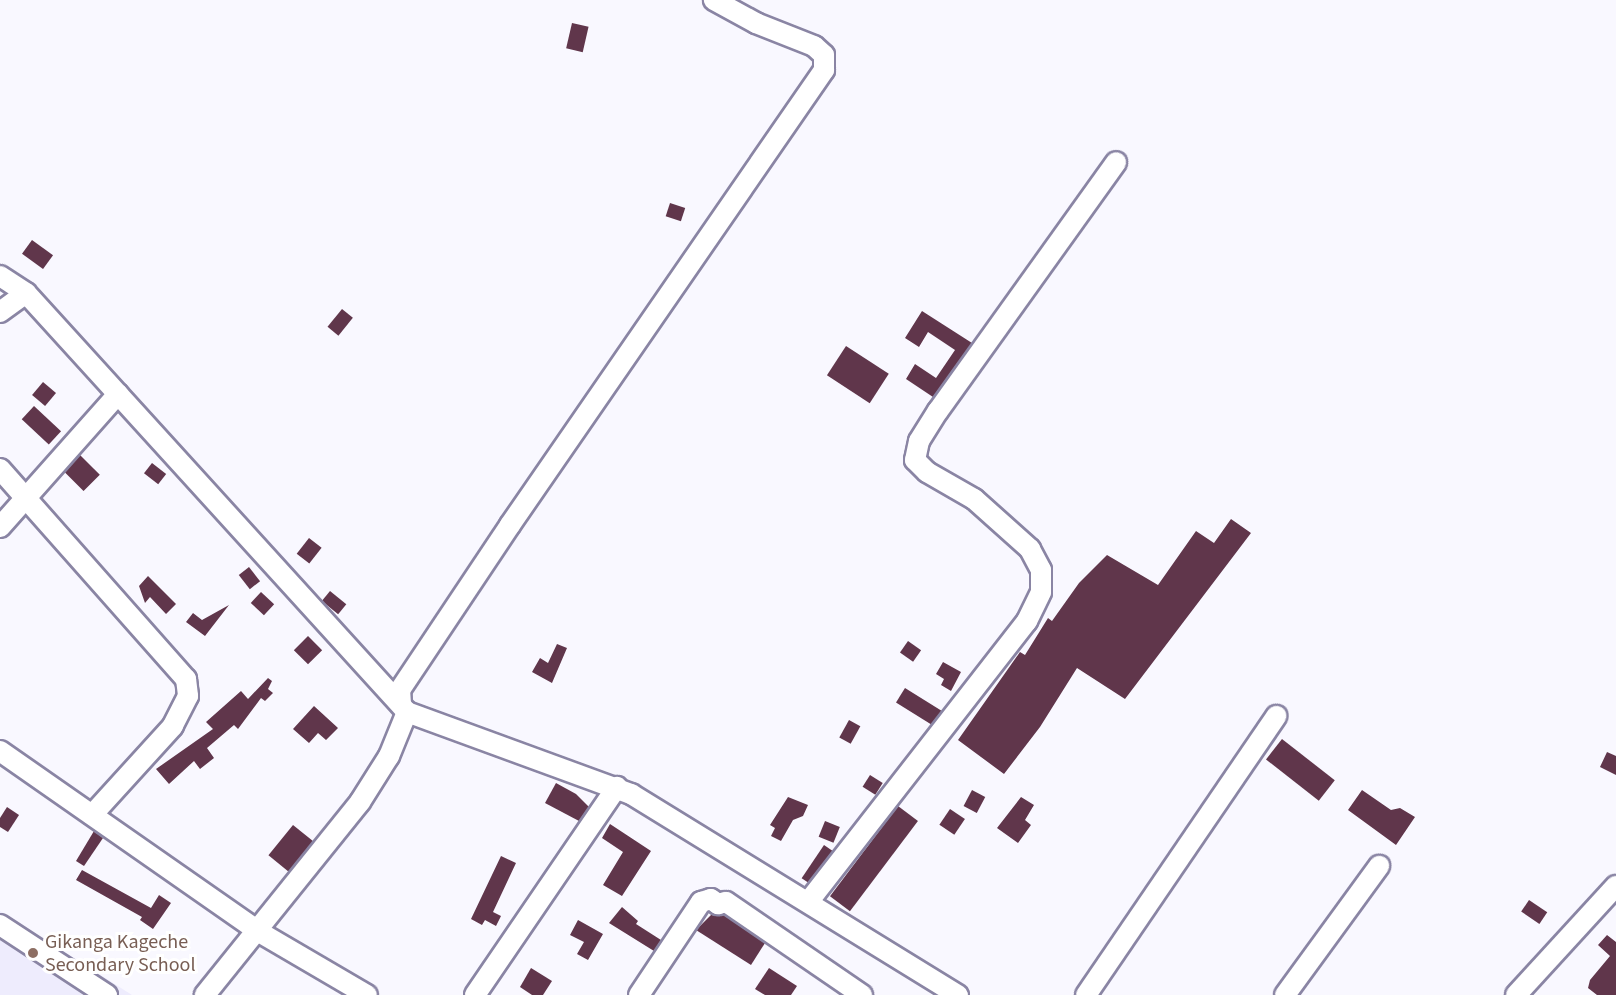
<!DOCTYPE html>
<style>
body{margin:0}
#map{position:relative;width:1616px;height:995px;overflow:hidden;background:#f9f8ff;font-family:"Source Sans 3",sans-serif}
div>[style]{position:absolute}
.built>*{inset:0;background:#eeecfd}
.building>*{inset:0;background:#60364b;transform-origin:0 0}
.roads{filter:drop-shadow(2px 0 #8a85a4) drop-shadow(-2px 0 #8a85a4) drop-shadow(0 2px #8a85a4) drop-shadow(0 -2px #8a85a4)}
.minor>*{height:20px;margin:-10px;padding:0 10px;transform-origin:10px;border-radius:10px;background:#fff}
.dots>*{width:16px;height:16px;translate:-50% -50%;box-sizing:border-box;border:3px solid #fff;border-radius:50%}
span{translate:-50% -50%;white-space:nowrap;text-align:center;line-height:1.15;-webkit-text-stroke:6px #fff;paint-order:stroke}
.education-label{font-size:20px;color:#785e54}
.left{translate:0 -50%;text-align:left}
</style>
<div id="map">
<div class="built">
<i style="clip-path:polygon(0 911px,132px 995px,0 995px)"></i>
</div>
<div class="building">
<i style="left:572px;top:23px;width:17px;height:26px;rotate:13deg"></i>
<i style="left:670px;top:203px;width:16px;height:14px;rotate:18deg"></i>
<i style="left:32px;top:240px;width:26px;height:17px;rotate:36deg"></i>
<i style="left:342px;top:309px;width:14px;height:23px;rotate:39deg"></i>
<i style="clip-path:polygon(922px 311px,972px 343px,933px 397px,906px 379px,915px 364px,936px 378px,955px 350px,928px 332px,919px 347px,905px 338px)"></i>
<i style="left:846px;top:346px;width:51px;height:35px;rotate:33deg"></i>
<i style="left:43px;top:382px;width:17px;height:17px;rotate:40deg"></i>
<i style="left:34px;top:406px;width:37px;height:18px;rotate:43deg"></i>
<i style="left:80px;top:455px;width:28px;height:23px;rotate:45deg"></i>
<i style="left:152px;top:463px;width:18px;height:13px;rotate:38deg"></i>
<i style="clip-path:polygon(1231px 519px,1251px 533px,1125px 699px,1077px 668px,1040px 727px,1004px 774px,958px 740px,1020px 652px,1025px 655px,1048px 618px,1052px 621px,1079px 583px,1107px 555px,1158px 585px,1196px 531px,1214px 543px)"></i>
<i style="left:309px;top:538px;width:16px;height:20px;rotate:38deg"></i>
<i style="left:249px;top:567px;width:18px;height:13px;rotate:52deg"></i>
<i style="clip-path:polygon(148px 576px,176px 604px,166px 614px,150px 597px,145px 603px,139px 586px)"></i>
<i style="left:330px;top:591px;width:21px;height:13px;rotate:39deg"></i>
<i style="left:261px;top:592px;width:18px;height:15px;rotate:43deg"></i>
<i style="clip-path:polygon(229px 605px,205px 636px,186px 622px,193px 613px,202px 620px)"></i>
<i style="left:308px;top:636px;width:20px;height:20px;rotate:45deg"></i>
<i style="left:908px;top:641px;width:16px;height:14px;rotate:35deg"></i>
<i style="clip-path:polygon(557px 644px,567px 648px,552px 683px,532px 672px,540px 658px,548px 663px)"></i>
<i style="clip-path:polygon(943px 662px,961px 672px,951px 691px,941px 685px,944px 679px,936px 674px)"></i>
<i style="clip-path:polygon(268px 678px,272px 681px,268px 689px,273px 693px,265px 701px,261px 698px,238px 729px,234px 725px,207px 748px,214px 758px,200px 769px,194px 761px,169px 784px,156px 769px,213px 729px,206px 722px,241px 691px,248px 699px)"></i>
<i style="left:905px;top:688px;width:44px;height:17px;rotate:32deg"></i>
<i style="clip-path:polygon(314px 706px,338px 728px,326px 740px,318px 733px,309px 743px,293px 729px)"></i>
<i style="left:849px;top:720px;width:13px;height:20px;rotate:29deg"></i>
<i style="left:1282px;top:739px;width:67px;height:26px;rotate:38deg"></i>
<i style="clip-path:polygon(1607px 752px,1616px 756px,1616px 775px,1600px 767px)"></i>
<i style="left:870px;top:775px;width:15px;height:14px;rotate:32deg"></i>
<i style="clip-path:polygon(556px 783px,576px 794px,589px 807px,579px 821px,545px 803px)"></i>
<i style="left:972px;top:790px;width:15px;height:18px;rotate:28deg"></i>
<i style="clip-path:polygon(1362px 790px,1391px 810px,1400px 808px,1415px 817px,1396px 845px,1348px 810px)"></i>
<i style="clip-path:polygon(788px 797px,808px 805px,803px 816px,793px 820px,781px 841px,771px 836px,775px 828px,770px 825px)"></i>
<i style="clip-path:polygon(1021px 797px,1034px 805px,1025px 820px,1031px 825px,1018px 843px,997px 828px)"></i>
<i style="left:898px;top:806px;width:25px;height:113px;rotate:37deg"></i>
<i style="clip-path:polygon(7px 807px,19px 815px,8px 832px,0 827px,0 818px)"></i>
<i style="left:950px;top:809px;width:18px;height:19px;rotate:34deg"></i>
<i style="left:825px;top:821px;width:16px;height:17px;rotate:22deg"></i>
<i style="clip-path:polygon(610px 824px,651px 851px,622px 896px,603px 885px,623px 852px,602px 838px)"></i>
<i style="left:293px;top:825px;width:26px;height:39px;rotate:39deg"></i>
<i style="clip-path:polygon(94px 831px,103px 838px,84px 866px,76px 861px)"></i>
<i style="left:824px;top:845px;width:11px;height:40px;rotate:34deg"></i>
<i style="clip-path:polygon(501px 856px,516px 863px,493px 912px,501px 916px,496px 926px,485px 920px,482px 925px,471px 919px)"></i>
<i style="clip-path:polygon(82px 870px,151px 908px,159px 895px,171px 903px,153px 929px,140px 920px,142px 917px,76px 880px)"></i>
<i style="left:1529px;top:900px;width:22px;height:14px;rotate:34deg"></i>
<i style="clip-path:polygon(622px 907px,638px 921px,636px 924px,661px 940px,654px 951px,609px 923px)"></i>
<i style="clip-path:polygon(712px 914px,724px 915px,765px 943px,751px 965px,696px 930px)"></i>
<i style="clip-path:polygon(578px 920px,603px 934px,588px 960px,577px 954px,584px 942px,570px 935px)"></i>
<i style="clip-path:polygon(1607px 935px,1616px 942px,1616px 995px,1597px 995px,1588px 988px,1590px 980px,1610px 956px,1598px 945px)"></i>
<i style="clip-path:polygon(531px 968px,552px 981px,543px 995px,532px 995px,520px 987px)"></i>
<i style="clip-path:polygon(769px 968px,797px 986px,791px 995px,765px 995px,755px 989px)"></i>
</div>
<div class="roads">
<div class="minor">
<i style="left:0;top:276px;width:31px;rotate:33deg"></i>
<i style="left:26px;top:293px;width:566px;rotate:47.72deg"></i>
<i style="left:407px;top:712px;width:48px;rotate:112.2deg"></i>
<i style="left:389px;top:756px;width:54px;rotate:122.2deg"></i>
<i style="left:360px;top:802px;width:248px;rotate:128.8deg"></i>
<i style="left:0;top:312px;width:32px;rotate:-36deg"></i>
<i style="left:0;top:469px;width:281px;rotate:48.5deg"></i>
<i style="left:186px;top:679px;width:17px;rotate:83deg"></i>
<i style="left:188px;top:696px;width:34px;rotate:117deg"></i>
<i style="left:173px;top:726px;width:120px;rotate:132.3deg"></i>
<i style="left:0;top:527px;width:178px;rotate:-48.4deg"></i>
<i style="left:401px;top:704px;width:14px;rotate:-94deg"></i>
<i style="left:400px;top:690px;width:198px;rotate:-56.3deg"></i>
<i style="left:510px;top:525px;width:553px;rotate:-55.39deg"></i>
<i style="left:824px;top:70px;width:15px;rotate:-90deg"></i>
<i style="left:824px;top:55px;width:13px;rotate:-138deg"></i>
<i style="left:814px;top:46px;width:62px;rotate:-158.4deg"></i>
<i style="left:756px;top:23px;width:48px;rotate:-151.3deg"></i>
<i style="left:407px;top:712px;width:239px;rotate:20.1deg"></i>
<i style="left:631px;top:794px;width:384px;rotate:31.6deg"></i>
<i style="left:0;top:751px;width:316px;rotate:34.9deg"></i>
<i style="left:259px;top:932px;width:125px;rotate:30.3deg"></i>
<i style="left:809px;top:901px;width:355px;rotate:-52.1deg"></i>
<i style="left:1027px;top:621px;width:32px;rotate:-64deg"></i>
<i style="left:1041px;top:592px;width:22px;rotate:-90deg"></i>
<i style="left:1041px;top:570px;width:24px;rotate:-118deg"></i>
<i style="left:1030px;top:549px;width:75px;rotate:-138.2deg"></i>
<i style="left:974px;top:499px;width:54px;rotate:-150.1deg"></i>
<i style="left:927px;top:472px;width:17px;rotate:-135deg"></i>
<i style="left:915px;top:460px;width:19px;rotate:-78deg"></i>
<i style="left:919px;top:441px;width:36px;rotate:-58deg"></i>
<i style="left:938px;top:411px;width:306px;rotate:-54.4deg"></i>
<i style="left:0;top:925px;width:128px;rotate:33.2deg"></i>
<i style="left:475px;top:995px;width:252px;rotate:-55.7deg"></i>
<i style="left:639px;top:995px;width:112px;rotate:-56.3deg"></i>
<i style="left:701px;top:902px;width:10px;rotate:-17deg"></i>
<i style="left:711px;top:899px;width:9px;rotate:36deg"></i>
<i style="left:718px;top:904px;width:8px;rotate:-14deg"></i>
<i style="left:726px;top:902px;width:165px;rotate:34.4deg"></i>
<i style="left:1086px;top:995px;width:338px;rotate:-55.7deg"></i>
<i style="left:1285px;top:995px;width:160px;rotate:-53.9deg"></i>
<i style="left:1516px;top:995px;width:148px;rotate:-47.5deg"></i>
</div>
</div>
<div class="dots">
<i style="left:33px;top:953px;background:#8d6e63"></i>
</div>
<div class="education-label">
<span class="left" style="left:45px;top:954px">Gikanga Kageche<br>Secondary School</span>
</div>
</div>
